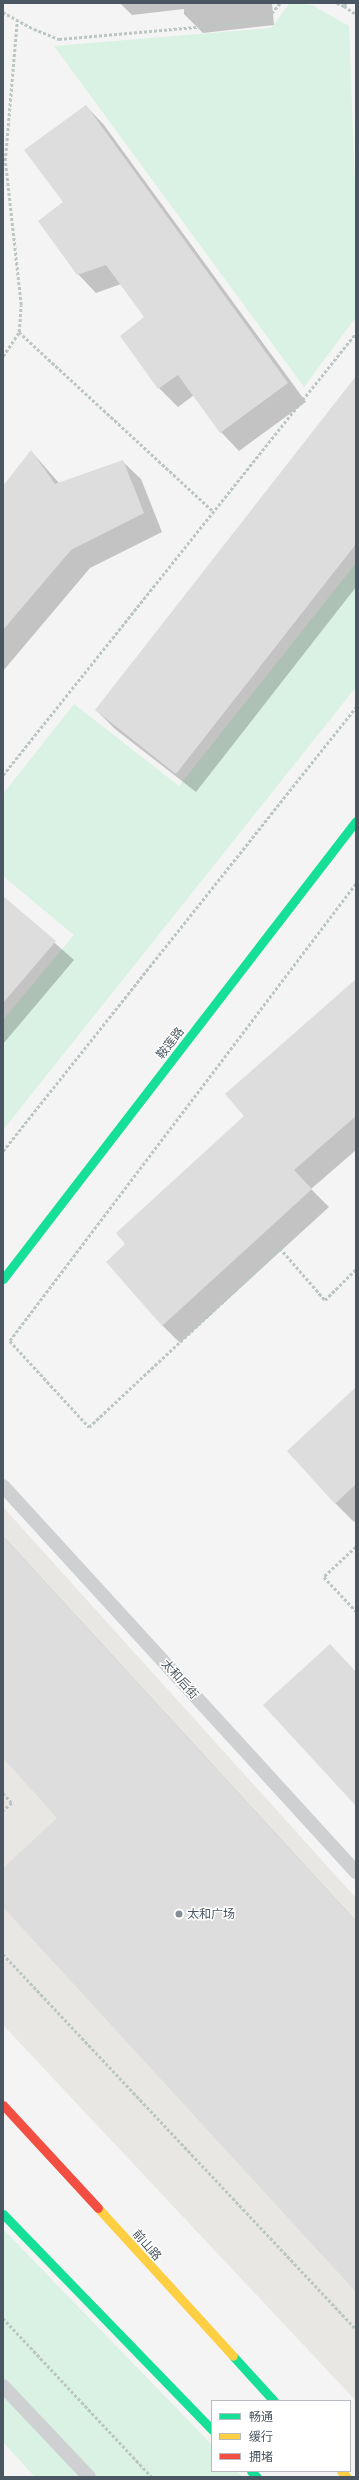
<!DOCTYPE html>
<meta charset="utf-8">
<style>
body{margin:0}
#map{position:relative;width:359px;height:2480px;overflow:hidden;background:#f4f4f4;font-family:"Titillium Web","Noto Sans SC",sans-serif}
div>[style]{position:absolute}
.commercial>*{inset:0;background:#e8e7e3}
.green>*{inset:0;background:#d9f2e3}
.shadow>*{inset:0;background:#0003}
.building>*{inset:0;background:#ddddde}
.path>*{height:2.5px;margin-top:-1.25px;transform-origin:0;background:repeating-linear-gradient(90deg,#bcc7c4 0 3px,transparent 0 5px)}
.lane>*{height:14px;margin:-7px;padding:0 7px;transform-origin:7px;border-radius:7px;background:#ced0d2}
.fast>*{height:9px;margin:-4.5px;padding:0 4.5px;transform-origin:4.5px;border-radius:4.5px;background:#16e098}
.slow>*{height:9px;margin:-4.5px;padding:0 4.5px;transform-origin:4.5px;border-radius:4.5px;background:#ffcf43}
.jam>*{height:9px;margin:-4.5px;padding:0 4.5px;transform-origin:4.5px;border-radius:4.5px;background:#f24e42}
.dots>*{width:11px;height:11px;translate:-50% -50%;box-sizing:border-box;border:2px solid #fff;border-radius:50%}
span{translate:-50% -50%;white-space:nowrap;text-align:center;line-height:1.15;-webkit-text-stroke:3px #fff;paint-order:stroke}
.street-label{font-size:12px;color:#4a5661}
.poi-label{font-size:12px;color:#4a5661}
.left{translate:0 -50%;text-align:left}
.frame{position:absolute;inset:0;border:4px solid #4a5661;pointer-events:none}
.legend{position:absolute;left:211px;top:2400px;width:140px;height:72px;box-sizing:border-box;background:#fff;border:1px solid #b7bbc0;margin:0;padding:5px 7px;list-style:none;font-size:12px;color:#4a5661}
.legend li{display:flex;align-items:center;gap:8px;height:20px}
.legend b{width:20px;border:1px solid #b7bbc0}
</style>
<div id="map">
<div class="commercial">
<i style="clip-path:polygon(3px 1507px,356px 1898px,356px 2401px,3px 2025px)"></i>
</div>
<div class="green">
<i style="clip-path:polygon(290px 3px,312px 5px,349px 26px,356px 214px,356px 317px,304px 387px,54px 46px,271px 28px)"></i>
<i style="clip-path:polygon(356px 563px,356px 687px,3px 1130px,3px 1020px,74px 935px,3px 876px,3px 794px,74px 704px,179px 786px)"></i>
<i style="clip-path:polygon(3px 2229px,212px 2445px,212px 2471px,237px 2471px,243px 2477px,35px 2477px,3px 2442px)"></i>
</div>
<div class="shadow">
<i style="clip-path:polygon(120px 3px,272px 3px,274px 25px,203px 33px,184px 14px,184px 9px,132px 15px)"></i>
<i style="clip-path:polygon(86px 106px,104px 125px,306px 402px,239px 451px,221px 432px,194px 395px,178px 407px,159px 388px,122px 336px,146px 318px,121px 284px,96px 293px,78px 274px,64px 202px)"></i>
<i style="clip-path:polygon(356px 378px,356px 587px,196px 792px,115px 729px,96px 710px)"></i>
<i style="clip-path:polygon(31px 451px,59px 483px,122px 461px,141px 479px,162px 532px,90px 568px,3px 671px,3px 488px)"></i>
<i style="clip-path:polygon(3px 897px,74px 960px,3px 1044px)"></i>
<i style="clip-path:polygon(356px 994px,356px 1150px,311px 1189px,329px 1207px,180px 1343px,162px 1325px,246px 1116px)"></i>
<i style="clip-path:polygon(356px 1389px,356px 1520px,354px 1522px,335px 1503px)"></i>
<i style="clip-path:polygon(3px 1536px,356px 1921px,356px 2290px,3px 1906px,3px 1870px,59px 1818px,3px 1757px)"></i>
</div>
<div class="building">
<i style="clip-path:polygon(86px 105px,288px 383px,220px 433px,178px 375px,158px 389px,120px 336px,144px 317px,106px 265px,77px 275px,38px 221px,63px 202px,24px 150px)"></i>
<i style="clip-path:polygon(356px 376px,356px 544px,176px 774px,95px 710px)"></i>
<i style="clip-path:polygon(31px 450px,55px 484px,123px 460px,144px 513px,71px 550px,3px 630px,3px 486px)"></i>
<i style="clip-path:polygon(3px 896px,56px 941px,3px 1003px)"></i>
<i style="clip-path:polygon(356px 979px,356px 1116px,294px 1170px,312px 1189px,162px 1326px,106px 1262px,125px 1244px,116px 1233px,244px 1116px,225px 1094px)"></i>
<i style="clip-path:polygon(356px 1387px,356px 1484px,335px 1504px,287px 1451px)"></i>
<i style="clip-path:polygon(3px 1536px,356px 1921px,356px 2292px,3px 1907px,3px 1868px,57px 1818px,3px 1758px)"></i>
<i style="clip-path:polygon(330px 1644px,356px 1672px,356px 1806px,263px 1705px)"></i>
</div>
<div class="path">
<i style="left:337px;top:3px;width:8px;rotate:23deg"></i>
<i style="left:344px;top:6px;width:4px;rotate:-56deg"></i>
<i style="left:344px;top:6px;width:14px;rotate:34deg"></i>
<i style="left:3px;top:12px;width:35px;rotate:29deg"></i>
<i style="left:34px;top:29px;width:27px;rotate:22deg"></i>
<i style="left:59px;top:39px;width:207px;rotate:-5deg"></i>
<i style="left:265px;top:21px;width:23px;rotate:-50deg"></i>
<i style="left:19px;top:332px;width:264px;rotate:42.7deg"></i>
<i style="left:3px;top:356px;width:29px;rotate:-56deg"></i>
<i style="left:19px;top:332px;width:27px;rotate:-86deg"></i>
<i style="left:21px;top:305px;width:145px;rotate:-96.3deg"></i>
<i style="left:5px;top:161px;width:142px;rotate:-85.1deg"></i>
<i style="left:3px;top:775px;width:566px;rotate:-51.39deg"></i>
<i style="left:356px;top:884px;width:573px;rotate:127.13deg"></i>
<i style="left:10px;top:1341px;width:117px;rotate:47.4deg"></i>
<i style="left:89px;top:1427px;width:262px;rotate:-43.1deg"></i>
<i style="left:280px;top:1248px;width:69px;rotate:49.1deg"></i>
<i style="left:325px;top:1300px;width:44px;rotate:-45deg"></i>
<i style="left:3px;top:1151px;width:567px;rotate:-51.51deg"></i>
<i style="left:356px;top:1547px;width:44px;rotate:136.8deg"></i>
<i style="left:324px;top:1577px;width:47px;rotate:46.7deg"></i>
<i style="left:3px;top:1793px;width:13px;rotate:48deg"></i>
<i style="left:12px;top:1803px;width:12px;rotate:138deg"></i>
<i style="left:3px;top:1954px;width:515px;rotate:46.73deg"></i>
<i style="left:3px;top:2318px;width:218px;rotate:46.9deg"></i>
</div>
<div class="lane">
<i style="left:3px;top:1486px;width:523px;rotate:47.56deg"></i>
<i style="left:3px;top:2386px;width:125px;rotate:46.6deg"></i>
</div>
<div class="fast">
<i style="left:3px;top:1279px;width:578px;rotate:-52.38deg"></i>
<i style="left:3px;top:2214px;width:301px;rotate:45.9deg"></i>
<i style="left:233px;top:2356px;width:61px;rotate:47.7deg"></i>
<i style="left:251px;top:2471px;width:8px;rotate:45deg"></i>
</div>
<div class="slow">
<i style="left:98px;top:2208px;width:200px;rotate:47.6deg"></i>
<i style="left:341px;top:2471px;width:8px;rotate:45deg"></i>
</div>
<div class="jam">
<i style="left:3px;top:2105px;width:140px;rotate:47.3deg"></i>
</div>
<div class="dots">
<i style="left:179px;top:1914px;background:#868d94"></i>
</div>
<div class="street-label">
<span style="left:170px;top:1043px;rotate:-52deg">鞍莲路</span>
<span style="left:180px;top:1679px;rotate:48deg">太和后街</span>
<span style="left:147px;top:2245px;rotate:48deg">前山路</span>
</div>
<div class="poi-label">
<span class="left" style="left:187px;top:1914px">太和广场</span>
</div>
<div class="frame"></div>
<ul class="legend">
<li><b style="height:5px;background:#16e098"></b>畅通</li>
<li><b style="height:5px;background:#ffcf43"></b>缓行</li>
<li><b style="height:5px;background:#f24e42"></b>拥堵</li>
</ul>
</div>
